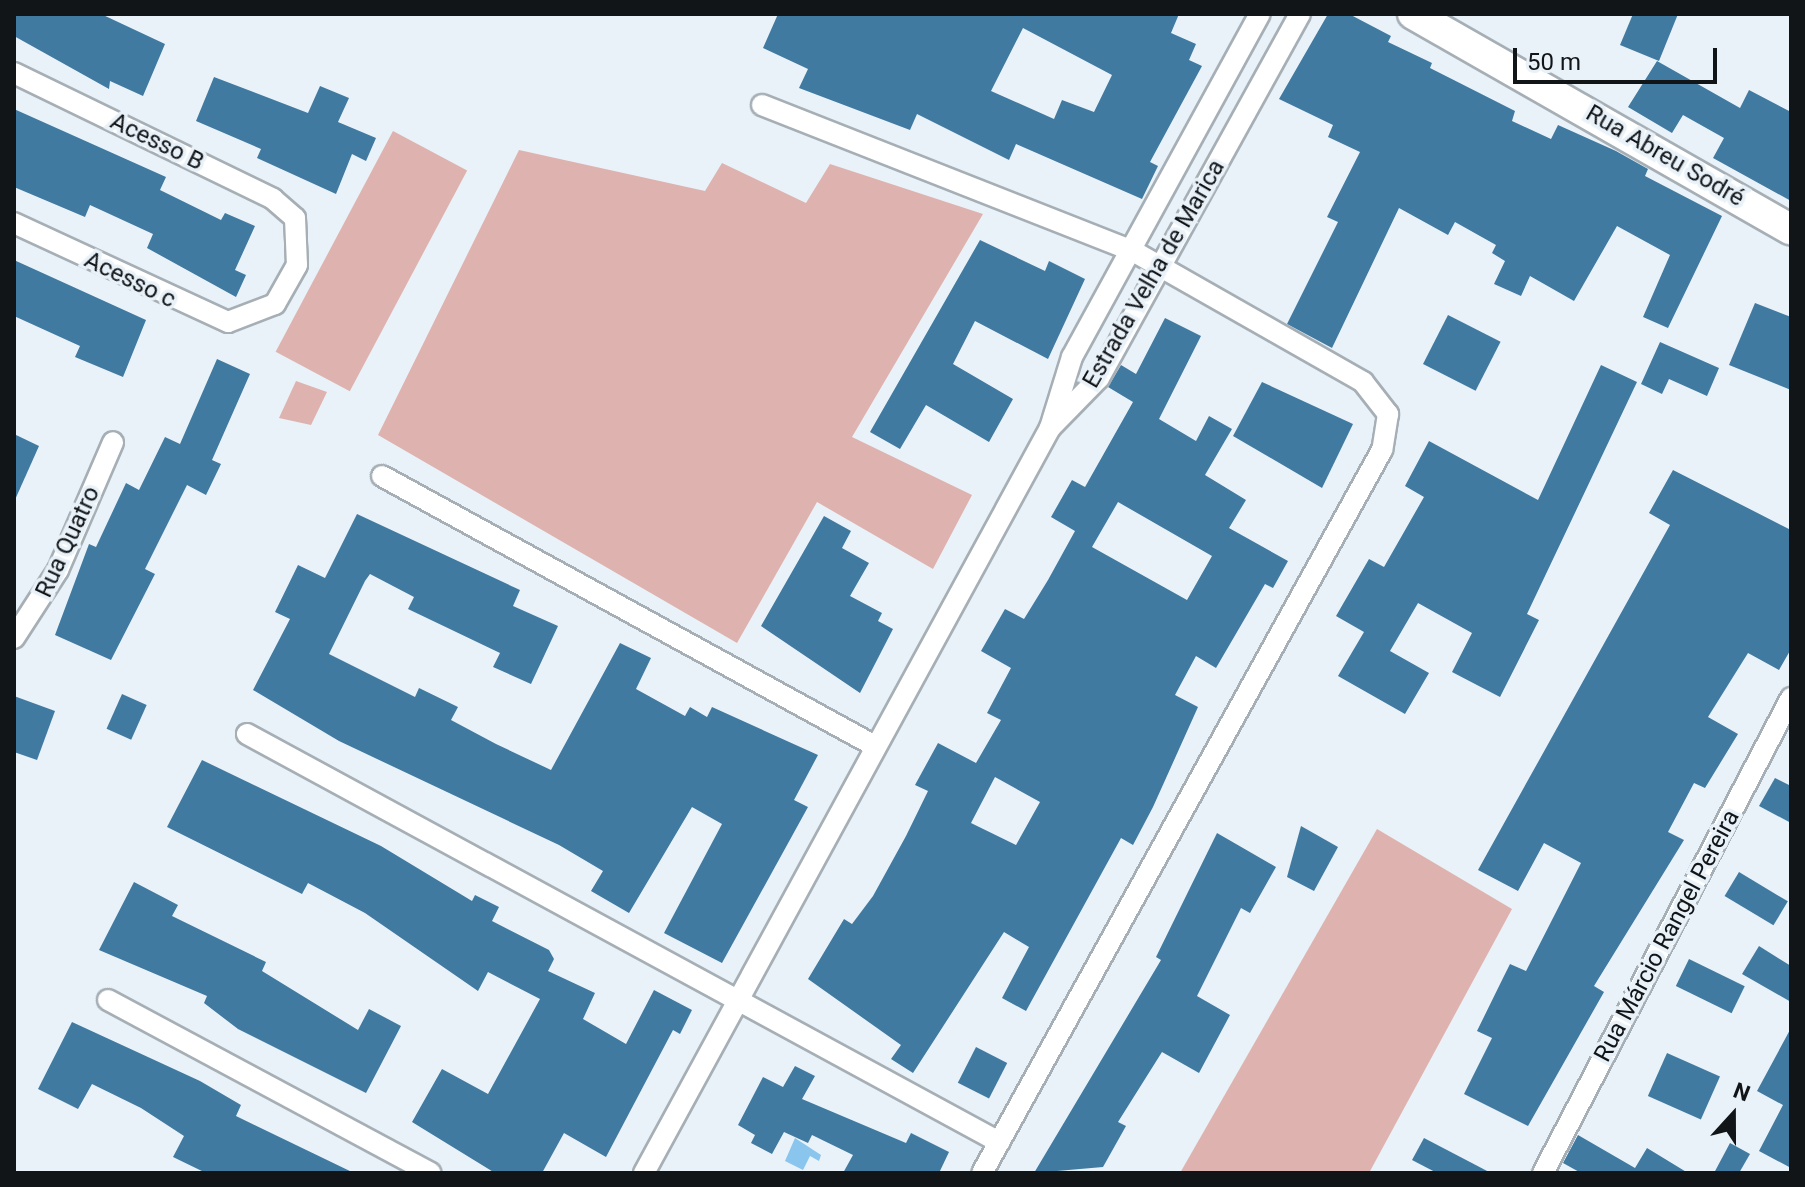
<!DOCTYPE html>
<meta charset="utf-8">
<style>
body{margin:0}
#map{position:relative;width:1805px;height:1187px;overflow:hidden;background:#e9f2f9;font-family:Roboto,sans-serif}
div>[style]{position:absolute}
.green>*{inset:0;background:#deb2ae;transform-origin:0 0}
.water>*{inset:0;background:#8ac5ee}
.building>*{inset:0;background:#417aa0;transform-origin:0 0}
.roads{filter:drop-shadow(2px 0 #a6afb5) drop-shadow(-2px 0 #a6afb5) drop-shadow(0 2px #a6afb5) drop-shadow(0 -2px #a6afb5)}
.street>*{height:20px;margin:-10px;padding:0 10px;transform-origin:10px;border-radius:10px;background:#fff}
.secondary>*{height:30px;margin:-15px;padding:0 15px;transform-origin:15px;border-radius:15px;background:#fff}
span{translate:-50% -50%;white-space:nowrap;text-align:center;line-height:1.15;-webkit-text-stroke:7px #e9f2f9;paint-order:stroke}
.street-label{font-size:24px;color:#121518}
.frame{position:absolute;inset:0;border:16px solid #121518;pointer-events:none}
.north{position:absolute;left:1693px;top:1075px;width:80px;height:80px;-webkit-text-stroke:6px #e9f2f9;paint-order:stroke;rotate:21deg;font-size:22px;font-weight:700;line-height:32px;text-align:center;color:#121518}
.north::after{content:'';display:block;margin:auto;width:28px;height:36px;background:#121518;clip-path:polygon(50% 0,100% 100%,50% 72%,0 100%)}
.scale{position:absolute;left:1513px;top:48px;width:204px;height:36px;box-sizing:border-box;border:4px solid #121518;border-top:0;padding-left:10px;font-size:24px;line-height:28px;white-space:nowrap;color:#121518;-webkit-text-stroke:6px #e9f2f9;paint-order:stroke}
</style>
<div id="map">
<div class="green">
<i style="left:393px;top:131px;width:84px;height:250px;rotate:28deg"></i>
<i style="clip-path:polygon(519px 150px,705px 191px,722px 163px,806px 203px,830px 164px,983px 214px,852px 437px,972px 495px,933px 569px,817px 502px,737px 643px,378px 435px)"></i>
<i style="clip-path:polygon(296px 381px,327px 392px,311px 425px,279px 418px)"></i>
<i style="clip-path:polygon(1377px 829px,1512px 909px,1369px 1173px,1180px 1173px)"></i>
</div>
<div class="water">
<i style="clip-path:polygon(795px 1138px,821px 1155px,819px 1161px,810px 1156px,803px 1170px,785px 1161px)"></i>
</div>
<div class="building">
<i style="clip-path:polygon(14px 14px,101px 14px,165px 44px,143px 96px,110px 81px,109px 89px,14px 36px)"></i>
<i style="clip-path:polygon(evenodd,778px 14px,1179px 14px,1171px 33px,1196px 44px,1189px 60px,1202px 66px,1150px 162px,1158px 166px,1142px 199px,1016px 144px,1009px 160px,917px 114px,910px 130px,799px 88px,808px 69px,763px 48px,778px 14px,1023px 28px,1112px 75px,1094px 112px,1062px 100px,1054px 119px,991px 91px,1023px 28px)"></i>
<i style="clip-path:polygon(1328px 14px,1349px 14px,1391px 36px,1388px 42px,1432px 63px,1430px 68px,1515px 111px,1512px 121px,1551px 139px,1558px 125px,1616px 151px,1648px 169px,1645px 176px,1722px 216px,1668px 328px,1643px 317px,1670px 255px,1617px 226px,1574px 301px,1530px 276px,1521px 296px,1494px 284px,1505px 261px,1492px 253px,1496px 245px,1455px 222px,1448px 235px,1399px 208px,1332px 348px,1287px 324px,1338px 222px,1327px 217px,1360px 152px,1328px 137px,1333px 125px,1279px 99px)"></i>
<i style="clip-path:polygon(1633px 14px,1678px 14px,1659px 61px,1620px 45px)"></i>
<i style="clip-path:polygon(1657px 61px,1740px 108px,1749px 90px,1791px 112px,1791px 201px,1713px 158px,1724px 138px,1683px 115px,1672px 133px,1628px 107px)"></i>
<i style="clip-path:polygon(214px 77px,308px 113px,320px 86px,349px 98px,338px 122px,376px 138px,366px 161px,352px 154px,336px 194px,257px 158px,261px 149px,196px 121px)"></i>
<i style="clip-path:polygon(14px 109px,166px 177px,160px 190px,221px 220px,225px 213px,255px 226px,235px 270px,246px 275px,236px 297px,147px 248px,153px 234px,90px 205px,85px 217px,14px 187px)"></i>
<i style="clip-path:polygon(980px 240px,1045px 271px,1049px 261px,1085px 279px,1048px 359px,975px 321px,953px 364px,1013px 399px,989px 442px,926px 405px,900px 449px,870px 432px)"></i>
<i style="clip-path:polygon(14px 260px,146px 320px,123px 377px,75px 357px,80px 346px,14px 316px)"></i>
<i style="clip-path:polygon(1755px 303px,1791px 317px,1791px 390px,1729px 365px)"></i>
<i style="left:1448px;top:315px;width:59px;height:55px;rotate:27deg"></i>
<i style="clip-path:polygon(evenodd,1165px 318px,1201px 336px,1159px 419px,1196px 441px,1209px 416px,1232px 429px,1205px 475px,1246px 500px,1229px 528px,1288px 561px,1273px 588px,1265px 584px,1216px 668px,1196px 656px,1175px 695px,1198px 707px,1153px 807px,1133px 845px,1121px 838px,1026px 1011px,1002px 998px,1029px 947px,1004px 932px,913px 1073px,891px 1059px,901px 1045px,808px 979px,844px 919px,852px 924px,873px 896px,906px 836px,928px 791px,915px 785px,938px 743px,976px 763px,1001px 720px,987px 713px,1011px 668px,981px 651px,1005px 609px,1024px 619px,1048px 580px,1075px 531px,1051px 517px,1072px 480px,1085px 487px,1133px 402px,1108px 387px,1121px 365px,1136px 374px,1165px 318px,1118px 502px,1212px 556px,1187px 600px,1092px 547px,1118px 502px,1165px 318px,995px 777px,1040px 802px,1016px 845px,971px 823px,995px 777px)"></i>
<i style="clip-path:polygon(1660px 342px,1719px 368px,1707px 396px,1669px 379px,1662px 394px,1641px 384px)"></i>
<i style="clip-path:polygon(217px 359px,250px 374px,212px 460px,221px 464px,206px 495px,187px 485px,145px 569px,155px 574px,111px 660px,55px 635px,89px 544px,96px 547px,126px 483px,139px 490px,165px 437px,180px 444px)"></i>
<i style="clip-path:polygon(1601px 365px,1637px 382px,1527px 614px,1539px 620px,1500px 697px,1452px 672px,1472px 633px,1418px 603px,1390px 651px,1429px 673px,1405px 714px,1338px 676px,1364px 632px,1336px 616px,1369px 559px,1384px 567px,1424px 497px,1405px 486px,1429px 441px,1538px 500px)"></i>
<i style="clip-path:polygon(1262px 382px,1353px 424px,1322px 488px,1233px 436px)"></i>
<i style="clip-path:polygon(14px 434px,39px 446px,14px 502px)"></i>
<i style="clip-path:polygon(1673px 470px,1791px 530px,1791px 649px,1779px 670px,1748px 653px,1708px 717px,1738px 734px,1705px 788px,1694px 783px,1668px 832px,1684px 840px,1594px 986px,1604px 992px,1528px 1126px,1464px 1094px,1492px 1038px,1477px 1031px,1504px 976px,1510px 964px,1526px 971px,1581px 863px,1544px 843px,1518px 891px,1478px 870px,1670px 525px,1649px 513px)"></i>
<i style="clip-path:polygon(357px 514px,520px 590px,513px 606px,558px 626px,531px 684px,493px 667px,500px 653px,408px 609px,414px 597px,370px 574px,365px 581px,329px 654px,415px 697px,419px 688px,458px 707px,451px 720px,496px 744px,551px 770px,620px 643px,651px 658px,636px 689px,685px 716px,690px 707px,707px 717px,712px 707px,818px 755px,794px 800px,808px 807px,722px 963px,664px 933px,722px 824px,692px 807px,629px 913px,591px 891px,603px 871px,559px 845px,339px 741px,253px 690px,290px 619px,275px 612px,298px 565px,325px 578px)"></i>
<i style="clip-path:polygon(824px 516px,851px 531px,842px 548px,869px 563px,850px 596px,882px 613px,878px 621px,893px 629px,860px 693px,761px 626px)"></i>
<i style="left:122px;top:694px;width:27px;height:38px;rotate:24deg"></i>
<i style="clip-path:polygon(14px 696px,55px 711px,37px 760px,14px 752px)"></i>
<i style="clip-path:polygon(202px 760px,381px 846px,472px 901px,475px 895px,499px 907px,492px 921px,549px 950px,554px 959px,548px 971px,595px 993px,583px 1019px,626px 1044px,654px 990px,692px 1010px,680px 1034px,673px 1030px,606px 1157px,564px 1133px,542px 1173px,495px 1173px,412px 1122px,442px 1069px,488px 1094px,540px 999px,488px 972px,478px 991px,365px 913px,308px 883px,302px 894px,167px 827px)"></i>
<i style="clip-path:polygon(1775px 778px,1791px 786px,1791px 823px,1759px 806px)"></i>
<i style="clip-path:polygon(1301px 826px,1338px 847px,1314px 891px,1287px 877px)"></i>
<i style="clip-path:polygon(1217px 833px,1276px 867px,1250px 913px,1241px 908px,1197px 996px,1230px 1015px,1199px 1073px,1162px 1052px,1118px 1122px,1126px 1126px,1103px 1167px,1034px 1173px,1161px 960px,1156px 957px)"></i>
<i style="left:1739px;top:872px;width:57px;height:28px;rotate:31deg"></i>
<i style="clip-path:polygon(134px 882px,178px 905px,172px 916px,266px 962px,262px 971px,358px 1030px,369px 1009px,401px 1026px,366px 1093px,238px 1029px,204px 1003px,207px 996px,99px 950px)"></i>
<i style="clip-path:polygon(1759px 946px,1791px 966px,1791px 1002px,1742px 974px)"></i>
<i style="left:1689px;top:959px;width:62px;height:30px;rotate:26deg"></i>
<i style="clip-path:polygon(72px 1022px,200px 1081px,241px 1105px,236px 1116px,354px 1173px,206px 1173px,173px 1157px,184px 1136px,141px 1108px,92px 1084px,78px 1109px,38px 1089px)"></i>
<i style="clip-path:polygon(1791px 1028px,1791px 1168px,1759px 1151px,1783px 1105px,1757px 1091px)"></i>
<i style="left:976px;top:1047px;width:35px;height:40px;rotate:27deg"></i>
<i style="left:1667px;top:1053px;width:58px;height:47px;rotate:24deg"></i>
<i style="clip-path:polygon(795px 1066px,815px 1076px,802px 1099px,906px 1143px,911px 1133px,949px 1152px,939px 1173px,843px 1173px,853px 1155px,812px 1135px,808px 1143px,784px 1132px,772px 1154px,751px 1143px,755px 1135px,738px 1125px,763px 1077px,783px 1087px)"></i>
<i style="clip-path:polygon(1578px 1135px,1635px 1168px,1647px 1148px,1688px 1173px,1581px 1173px,1563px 1163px)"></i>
<i style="clip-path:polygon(1424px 1138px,1491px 1173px,1437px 1173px,1412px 1160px)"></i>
<i style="clip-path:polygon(1730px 1143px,1750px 1154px,1739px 1173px,1714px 1173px)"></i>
</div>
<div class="roads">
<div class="street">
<i style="left:14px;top:73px;width:288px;rotate:25.9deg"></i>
<i style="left:273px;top:199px;width:29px;rotate:41deg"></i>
<i style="left:295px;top:218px;width:47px;rotate:87.6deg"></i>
<i style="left:297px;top:265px;width:45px;rotate:119.4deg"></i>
<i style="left:275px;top:304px;width:50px;rotate:159deg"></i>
<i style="left:228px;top:322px;width:236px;rotate:-155.2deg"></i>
<i style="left:762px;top:105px;width:396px;rotate:21.5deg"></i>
<i style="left:1131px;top:250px;width:267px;rotate:29.6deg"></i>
<i style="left:1363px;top:382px;width:41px;rotate:52deg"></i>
<i style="left:1388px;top:414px;width:36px;rotate:99deg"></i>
<i style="left:1382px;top:450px;width:826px;rotate:118.95deg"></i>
<i style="left:1050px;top:428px;width:70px;rotate:-45.6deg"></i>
<i style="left:1099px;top:378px;width:416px;rotate:-61.1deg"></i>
<i style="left:382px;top:476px;width:562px;rotate:28.71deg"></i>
<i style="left:14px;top:638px;width:81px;rotate:-57.1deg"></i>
<i style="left:58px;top:570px;width:139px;rotate:-66.7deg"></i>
<i style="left:247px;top:734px;width:856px;rotate:28.48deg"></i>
<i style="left:108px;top:1000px;width:366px;rotate:28.2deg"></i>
<i style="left:644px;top:1173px;width:848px;rotate:-61.41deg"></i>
<i style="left:1050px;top:428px;width:74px;rotate:-72.8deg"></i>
<i style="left:1072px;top:357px;width:391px;rotate:-61.3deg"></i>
<i style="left:1543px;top:1173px;width:536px;rotate:-62.43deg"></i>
</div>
<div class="secondary">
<i style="left:1413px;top:14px;width:435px;rotate:29.7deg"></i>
</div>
</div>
<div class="street-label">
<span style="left:157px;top:142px;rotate:26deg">Acesso B</span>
<span style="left:1665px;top:156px;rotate:30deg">Rua Abreu Sodré</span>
<span style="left:1154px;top:274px;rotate:-60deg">Estrada Velha de Marica</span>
<span style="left:130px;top:280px;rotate:26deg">Acesso c</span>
<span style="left:68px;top:542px;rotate:-65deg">Rua Quatro</span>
<span style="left:1667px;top:936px;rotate:-62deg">Rua Márcio Rangel Pereira</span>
</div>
<div class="frame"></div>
<div class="north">N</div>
<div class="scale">50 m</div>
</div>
